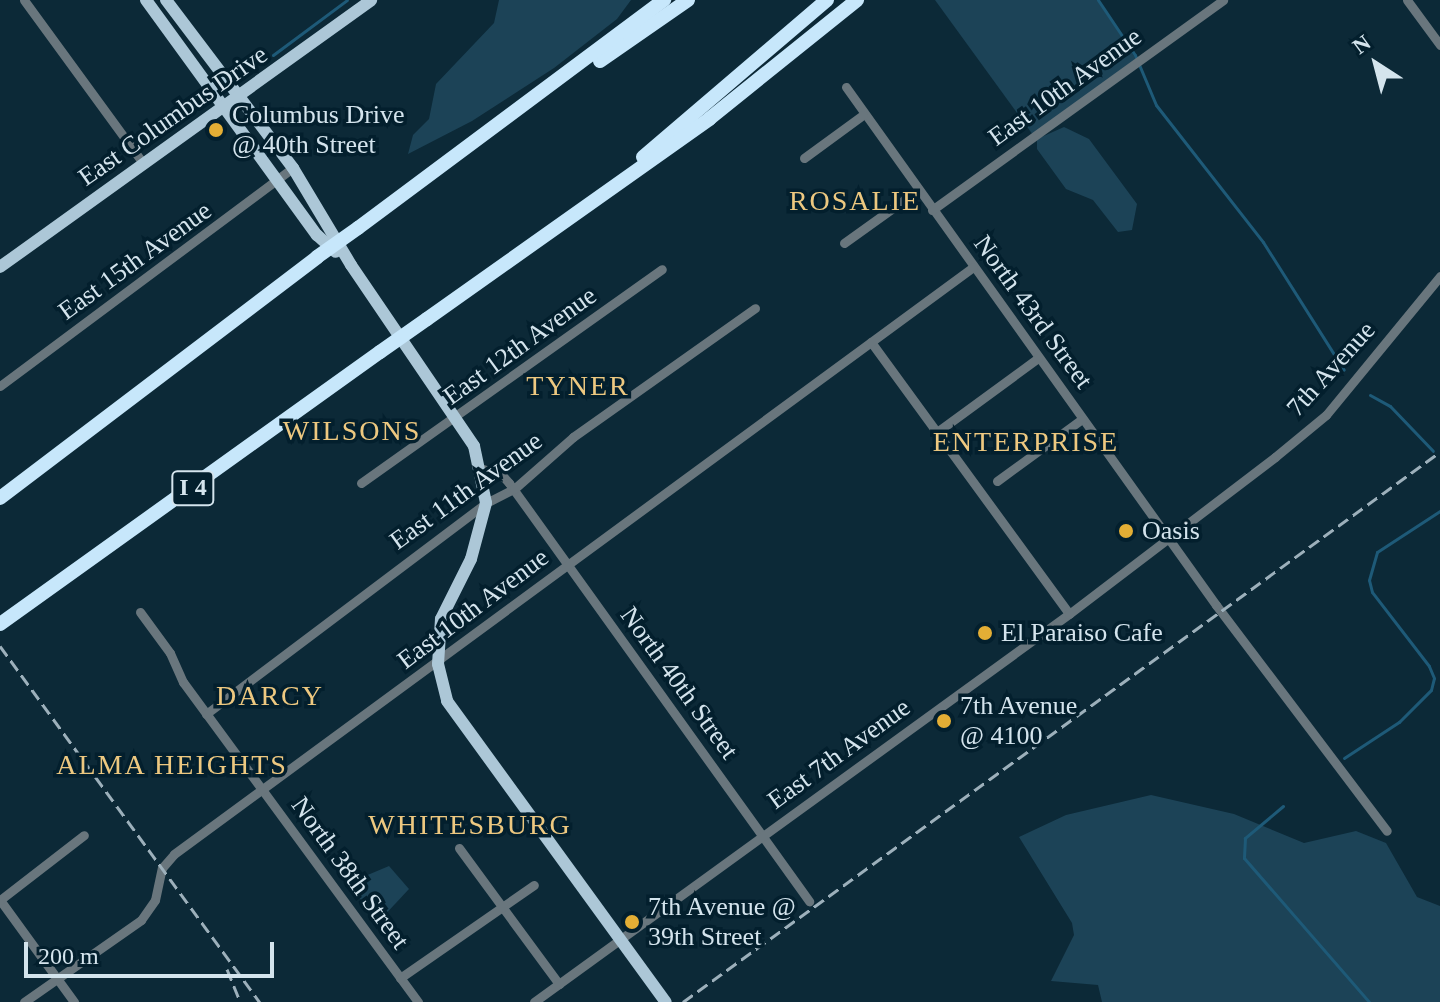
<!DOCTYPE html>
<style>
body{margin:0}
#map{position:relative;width:1440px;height:1002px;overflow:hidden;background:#0c2937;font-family:Georgia,serif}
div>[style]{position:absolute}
.green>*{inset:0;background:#1c4357}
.stream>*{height:3px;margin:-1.5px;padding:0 1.5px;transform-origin:1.5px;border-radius:1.5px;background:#1e5a78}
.minor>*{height:9px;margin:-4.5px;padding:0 4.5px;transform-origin:4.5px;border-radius:4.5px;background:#69767d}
.major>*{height:12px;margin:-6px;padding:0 6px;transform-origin:6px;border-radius:6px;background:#acc7d7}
.highway>*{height:14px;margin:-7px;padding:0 7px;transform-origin:7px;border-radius:7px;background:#c7e7fb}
.rail>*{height:3px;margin-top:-1.5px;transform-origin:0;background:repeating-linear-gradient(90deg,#9db0bb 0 12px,transparent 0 18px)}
.highway-bridge>*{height:14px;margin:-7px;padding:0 7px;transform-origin:7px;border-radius:7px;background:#c7e7fb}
.dots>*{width:22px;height:22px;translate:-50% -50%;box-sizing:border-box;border:4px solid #031f2d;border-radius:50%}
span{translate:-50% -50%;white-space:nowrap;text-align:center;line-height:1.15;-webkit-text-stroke:7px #031f2d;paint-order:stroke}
.shield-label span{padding:2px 6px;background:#031f2d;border:2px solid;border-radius:6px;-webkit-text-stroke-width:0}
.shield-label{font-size:24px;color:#d4e4ed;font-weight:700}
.street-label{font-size:26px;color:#d4e4ed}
.poi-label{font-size:26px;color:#d4e4ed}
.left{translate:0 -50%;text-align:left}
.neighbourhood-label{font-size:28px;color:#edc880;letter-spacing:2px}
.north{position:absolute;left:1336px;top:24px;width:80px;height:80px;-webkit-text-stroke:6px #031f2d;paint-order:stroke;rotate:324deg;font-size:22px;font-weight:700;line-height:32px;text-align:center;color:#d4e4ed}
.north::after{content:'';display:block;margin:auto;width:28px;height:36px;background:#d4e4ed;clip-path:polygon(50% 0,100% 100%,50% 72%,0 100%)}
.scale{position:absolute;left:24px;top:942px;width:250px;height:36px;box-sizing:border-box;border:4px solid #d4e4ed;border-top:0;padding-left:10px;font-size:24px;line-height:28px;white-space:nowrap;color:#d4e4ed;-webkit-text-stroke:6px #031f2d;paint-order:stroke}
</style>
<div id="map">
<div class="green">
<i style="clip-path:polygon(499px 0,631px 0,617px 19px,554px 68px,472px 121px,408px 154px,413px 135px,429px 119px,436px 84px,494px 23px)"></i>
<i style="clip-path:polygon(935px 0,1098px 0,1136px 59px,1033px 135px)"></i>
<i style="clip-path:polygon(1064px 127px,1089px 139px,1137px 204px,1132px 230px,1118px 232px,1093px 200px,1066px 189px,1037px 149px,1037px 139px)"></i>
<i style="clip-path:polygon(1151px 795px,1234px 814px,1304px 843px,1356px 831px,1386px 843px,1417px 897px,1440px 906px,1440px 1002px,1102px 1002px,1098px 985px,1051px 981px,1074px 935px,1072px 923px,1019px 837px,1066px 815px)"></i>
<i style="clip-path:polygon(389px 866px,409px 889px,381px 919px,353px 892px,351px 882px)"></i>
</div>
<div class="stream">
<i style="left:1098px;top:0;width:66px;rotate:56.1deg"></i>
<i style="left:1135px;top:55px;width:54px;rotate:67.2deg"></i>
<i style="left:1156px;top:105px;width:174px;rotate:52deg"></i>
<i style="left:1263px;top:242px;width:151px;rotate:57.7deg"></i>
<i style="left:273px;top:55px;width:92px;rotate:-36.6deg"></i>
<i style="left:1370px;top:395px;width:23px;rotate:29deg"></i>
<i style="left:1390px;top:406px;width:62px;rotate:46.3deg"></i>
<i style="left:1344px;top:758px;width:66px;rotate:-33.2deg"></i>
<i style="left:1399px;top:722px;width:45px;rotate:-45deg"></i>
<i style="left:1431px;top:690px;width:12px;rotate:-76deg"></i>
<i style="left:1434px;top:678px;width:13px;rotate:-113deg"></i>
<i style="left:1429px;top:666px;width:93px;rotate:-127.6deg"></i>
<i style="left:1372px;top:592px;width:12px;rotate:-104deg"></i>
<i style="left:1369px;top:580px;width:29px;rotate:-74deg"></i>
<i style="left:1377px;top:552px;width:75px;rotate:-33.1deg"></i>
<i style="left:1283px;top:806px;width:50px;rotate:139.9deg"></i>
<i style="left:1245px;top:838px;width:20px;rotate:93deg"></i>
<i style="left:1244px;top:858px;width:191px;rotate:49deg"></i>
</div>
<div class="minor">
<i style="left:24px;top:0;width:202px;rotate:53.9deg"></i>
<i style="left:1407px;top:0;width:56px;rotate:53.7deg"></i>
<i style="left:846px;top:87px;width:637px;rotate:54.46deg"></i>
<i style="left:1216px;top:605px;width:283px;rotate:52.9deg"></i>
<i style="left:804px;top:158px;width:73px;rotate:-36.1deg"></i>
<i style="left:932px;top:210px;width:359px;rotate:-35.8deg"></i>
<i style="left:844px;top:243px;width:91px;rotate:-35.6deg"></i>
<i style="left:871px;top:342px;width:336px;rotate:53.9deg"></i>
<i style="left:0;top:386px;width:365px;rotate:-36.7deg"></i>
<i style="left:937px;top:432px;width:125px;rotate:-36.2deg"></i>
<i style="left:483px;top:469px;width:20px;rotate:18deg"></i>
<i style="left:502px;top:475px;width:11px;rotate:49deg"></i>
<i style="left:509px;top:483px;width:515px;rotate:54.33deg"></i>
<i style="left:997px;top:481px;width:105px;rotate:-36.1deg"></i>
<i style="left:361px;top:483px;width:369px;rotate:-35.4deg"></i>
<i style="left:140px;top:612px;width:51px;rotate:53.8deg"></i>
<i style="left:170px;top:653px;width:32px;rotate:66deg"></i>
<i style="left:183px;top:682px;width:397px;rotate:53.7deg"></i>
<i style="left:206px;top:714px;width:351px;rotate:-37deg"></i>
<i style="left:486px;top:503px;width:31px;rotate:-27deg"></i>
<i style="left:514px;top:489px;width:79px;rotate:-41.4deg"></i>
<i style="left:573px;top:437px;width:223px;rotate:-35.3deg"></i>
<i style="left:459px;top:848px;width:169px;rotate:53.7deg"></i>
<i style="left:0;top:900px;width:126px;rotate:54deg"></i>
<i style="left:0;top:900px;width:106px;rotate:-37.7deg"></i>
<i style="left:400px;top:978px;width:163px;rotate:-34.8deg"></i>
<i style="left:24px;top:1002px;width:143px;rotate:-35deg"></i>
<i style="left:141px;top:920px;width:24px;rotate:-55deg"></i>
<i style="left:155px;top:900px;width:33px;rotate:-78deg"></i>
<i style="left:162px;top:868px;width:18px;rotate:-49deg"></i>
<i style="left:174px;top:854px;width:991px;rotate:-36.3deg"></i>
<i style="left:534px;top:1002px;width:661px;rotate:-35.95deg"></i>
<i style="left:1069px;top:614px;width:259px;rotate:-37.3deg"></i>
<i style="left:1275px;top:457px;width:66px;rotate:-39.5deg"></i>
<i style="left:1326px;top:415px;width:180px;rotate:-50.6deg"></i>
</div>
<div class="major">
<i style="left:146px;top:0;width:291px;rotate:54deg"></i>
<i style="left:317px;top:235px;width:25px;rotate:42deg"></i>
<i style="left:166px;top:0;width:211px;rotate:52.9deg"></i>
<i style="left:293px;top:168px;width:113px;rotate:59.1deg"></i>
<i style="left:351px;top:265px;width:219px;rotate:55.8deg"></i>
<i style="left:474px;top:446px;width:58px;rotate:78.1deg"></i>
<i style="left:486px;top:503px;width:58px;rotate:105deg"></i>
<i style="left:471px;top:559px;width:67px;rotate:116.6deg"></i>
<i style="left:441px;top:619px;width:45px;rotate:93.8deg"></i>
<i style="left:438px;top:664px;width:38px;rotate:76deg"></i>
<i style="left:447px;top:701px;width:372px;rotate:54deg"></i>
<i style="left:0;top:267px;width:457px;rotate:-35.7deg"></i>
</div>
<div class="highway">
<i style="left:600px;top:61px;width:107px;rotate:-34.7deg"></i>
<i style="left:643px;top:157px;width:242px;rotate:-40.5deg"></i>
<i style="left:358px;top:228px;width:382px;rotate:-36.7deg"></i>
<i style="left:427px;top:319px;width:346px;rotate:-35.3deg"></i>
<i style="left:709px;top:119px;width:190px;rotate:-38.8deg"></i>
<i style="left:0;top:498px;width:398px;rotate:-37.2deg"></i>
<i style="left:0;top:624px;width:467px;rotate:-35.6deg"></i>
</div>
<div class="rail">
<i style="left:0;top:646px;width:441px;rotate:53.9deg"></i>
<i style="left:227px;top:969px;width:35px;rotate:68deg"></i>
<i style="left:683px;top:1002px;width:936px;rotate:-36deg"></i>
</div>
<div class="highway-bridge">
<i style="left:317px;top:257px;width:50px;rotate:-35.3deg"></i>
<i style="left:380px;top:352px;width:57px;rotate:-35.1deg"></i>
</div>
<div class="dots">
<i style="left:216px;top:130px;background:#e3ae35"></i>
<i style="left:1126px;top:531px;background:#e3ae35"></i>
<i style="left:985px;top:633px;background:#e3ae35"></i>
<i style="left:944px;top:721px;background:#e3ae35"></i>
<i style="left:632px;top:922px;background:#e3ae35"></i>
</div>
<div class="shield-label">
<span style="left:193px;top:488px">I 4</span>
</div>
<div class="street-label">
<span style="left:1065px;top:87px;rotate:-36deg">East 10th Avenue</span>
<span style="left:173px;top:116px;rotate:-35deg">East Columbus Drive</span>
<span style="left:135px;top:261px;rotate:-36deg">East 15th Avenue</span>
<span style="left:1033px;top:312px;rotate:54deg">North 43rd Street</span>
<span style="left:520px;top:346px;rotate:-36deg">East 12th Avenue</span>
<span style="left:1331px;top:369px;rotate:-48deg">7th Avenue</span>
<span style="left:466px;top:491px;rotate:-36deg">East 11th Avenue</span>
<span style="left:473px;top:609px;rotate:-37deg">East 10th Avenue</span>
<span style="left:679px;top:683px;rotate:54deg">North 40th Street</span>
<span style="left:839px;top:754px;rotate:-36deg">East 7th Avenue</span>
<span style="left:350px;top:873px;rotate:54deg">North 38th Street</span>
</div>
<div class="poi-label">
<span class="left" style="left:232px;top:130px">Columbus Drive<br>@ 40th Street</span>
<span class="left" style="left:1142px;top:531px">Oasis</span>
<span class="left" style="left:1001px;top:633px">El Paraiso Cafe</span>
<span class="left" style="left:960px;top:721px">7th Avenue<br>@ 4100</span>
<span class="left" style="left:648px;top:922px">7th Avenue @<br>39th Street</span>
</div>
<div class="neighbourhood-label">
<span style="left:855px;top:201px">ROSALIE</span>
<span style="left:578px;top:386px">TYNER</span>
<span style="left:352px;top:431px">WILSONS</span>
<span style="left:1026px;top:442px">ENTERPRISE</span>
<span style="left:270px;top:696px">DARCY</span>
<span style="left:172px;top:765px">ALMA HEIGHTS</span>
<span style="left:470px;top:825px">WHITESBURG</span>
</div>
<div class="north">N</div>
<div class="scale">200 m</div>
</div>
